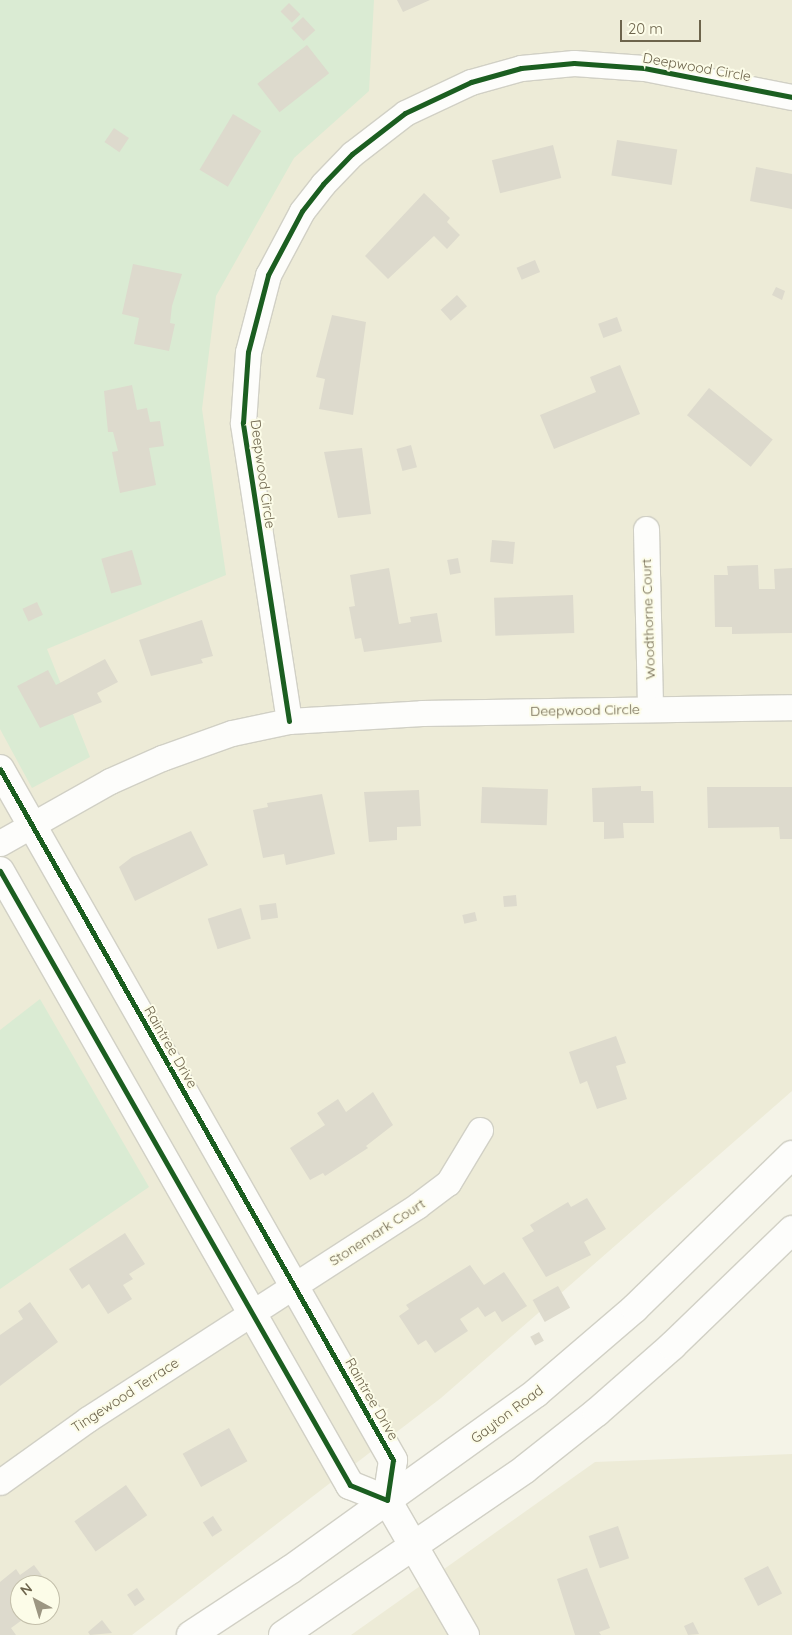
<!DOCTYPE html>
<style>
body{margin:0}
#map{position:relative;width:792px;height:1635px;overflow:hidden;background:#f4f3e7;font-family:Quicksand,sans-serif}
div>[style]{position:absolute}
.residential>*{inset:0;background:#edebd7}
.green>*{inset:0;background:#daebd3}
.building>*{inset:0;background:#dddacd;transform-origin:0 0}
.roads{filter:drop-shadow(1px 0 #d1d0c5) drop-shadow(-1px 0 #d1d0c5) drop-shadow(0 1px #d1d0c5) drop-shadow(0 -1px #d1d0c5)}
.street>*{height:25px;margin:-12.5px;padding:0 12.5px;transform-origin:12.5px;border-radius:12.5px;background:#fdfdfb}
.secondary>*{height:28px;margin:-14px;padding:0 14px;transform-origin:14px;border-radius:14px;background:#fdfdfb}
.cycleway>*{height:5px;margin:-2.5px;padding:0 2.5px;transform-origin:2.5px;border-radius:2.5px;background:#1b5e20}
span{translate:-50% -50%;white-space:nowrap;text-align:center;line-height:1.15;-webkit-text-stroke:4px #fcfce8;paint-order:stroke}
.street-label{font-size:14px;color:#6d644c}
.north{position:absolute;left:10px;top:1575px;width:50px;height:50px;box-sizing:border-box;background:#fcfce8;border:1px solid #c3bfaa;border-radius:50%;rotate:321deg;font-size:14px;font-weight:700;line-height:20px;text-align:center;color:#6d644c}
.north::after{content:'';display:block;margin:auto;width:18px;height:22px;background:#9c9682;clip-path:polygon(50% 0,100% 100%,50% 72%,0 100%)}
.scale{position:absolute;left:620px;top:20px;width:81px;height:22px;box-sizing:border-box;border:2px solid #6d644c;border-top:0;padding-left:6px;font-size:15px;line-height:18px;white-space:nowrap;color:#6d644c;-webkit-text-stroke:4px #fcfce8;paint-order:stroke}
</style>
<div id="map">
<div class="residential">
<i style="clip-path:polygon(evenodd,246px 0,792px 0,792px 1091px,441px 1398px,132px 1635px,0 1635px,0 602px,246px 0,20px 1585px,50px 1585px,50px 1615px,20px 1615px,20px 1585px)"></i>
<i style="clip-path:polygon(792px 1454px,792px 1635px,351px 1635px,595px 1462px)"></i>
</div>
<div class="green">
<i style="clip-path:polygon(0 0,374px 0,369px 91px,294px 158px,216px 296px,202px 409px,226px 575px,47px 649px,90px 757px,32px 788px,0 729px)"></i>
<i style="clip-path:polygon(40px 999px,149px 1187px,0 1289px,0 1030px)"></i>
</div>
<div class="building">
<i style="clip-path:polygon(397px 0,430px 0,403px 12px)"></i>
<i style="left:289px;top:3px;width:16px;height:12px;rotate:45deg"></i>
<i style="left:303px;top:17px;width:18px;height:16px;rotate:47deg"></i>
<i style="left:307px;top:45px;width:36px;height:63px;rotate:52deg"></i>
<i style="left:233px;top:114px;width:33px;height:65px;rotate:31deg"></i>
<i style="left:114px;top:128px;width:18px;height:17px;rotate:34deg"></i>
<i style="left:617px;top:140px;width:61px;height:36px;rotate:9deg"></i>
<i style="left:553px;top:145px;width:34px;height:63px;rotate:76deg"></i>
<i style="clip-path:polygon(756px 167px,792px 174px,792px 209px,750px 201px)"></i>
<i style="clip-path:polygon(424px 193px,450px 218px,447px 222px,460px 235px,447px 249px,434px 236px,388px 279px,365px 256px)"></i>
<i style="left:535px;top:260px;width:13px;height:20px;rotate:67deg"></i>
<i style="clip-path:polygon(133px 264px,182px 274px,172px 306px,170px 323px,175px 324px,169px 351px,134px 344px,139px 318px,122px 314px)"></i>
<i style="clip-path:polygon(776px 287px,785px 291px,782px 300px,772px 295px)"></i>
<i style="left:457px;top:295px;width:15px;height:22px;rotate:48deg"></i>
<i style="clip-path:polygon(332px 315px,366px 322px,353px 415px,319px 409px,325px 379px,316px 377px)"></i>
<i style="left:617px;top:317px;width:15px;height:20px;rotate:70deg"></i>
<i style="clip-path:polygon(620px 365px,640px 414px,554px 449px,540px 415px,596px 392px,590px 377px)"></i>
<i style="clip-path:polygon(132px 385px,137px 410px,147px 408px,150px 422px,160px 421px,164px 446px,149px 448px,156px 485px,120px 493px,112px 452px,118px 451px,113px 432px,108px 432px,104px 391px)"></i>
<i style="left:709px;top:388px;width:82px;height:35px;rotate:39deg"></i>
<i style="left:411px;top:445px;width:23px;height:15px;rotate:75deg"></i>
<i style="clip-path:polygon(362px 448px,371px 514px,338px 518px,324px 452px)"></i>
<i style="left:492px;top:540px;width:23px;height:22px;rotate:5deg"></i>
<i style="left:132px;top:550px;width:36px;height:32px;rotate:74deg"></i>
<i style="left:458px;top:558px;width:15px;height:11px;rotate:79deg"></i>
<i style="clip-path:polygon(758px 565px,759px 589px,775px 589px,774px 569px,792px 568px,792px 633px,732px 634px,732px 627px,715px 627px,714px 575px,728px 575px,727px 566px)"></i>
<i style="clip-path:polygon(389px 568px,399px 624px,411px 622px,410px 617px,437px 613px,442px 642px,364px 652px,361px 638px,355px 639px,349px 607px,355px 606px,350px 575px)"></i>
<i style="left:573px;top:595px;width:38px;height:79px;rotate:88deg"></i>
<i style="left:37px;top:602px;width:14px;height:16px;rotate:65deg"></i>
<i style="clip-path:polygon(202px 620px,213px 656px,201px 659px,203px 663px,151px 676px,139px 640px)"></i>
<i style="clip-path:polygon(105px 659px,118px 682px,97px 693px,102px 702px,40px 728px,17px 686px,48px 670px,56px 685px)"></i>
<i style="clip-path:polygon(641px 786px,641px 791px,653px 791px,654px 823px,623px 823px,624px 838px,604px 839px,604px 822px,593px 822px,592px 788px)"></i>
<i style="left:482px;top:787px;width:66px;height:36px;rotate:2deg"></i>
<i style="clip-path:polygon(707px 787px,792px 787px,792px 839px,780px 839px,779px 827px,708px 828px)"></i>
<i style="clip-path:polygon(419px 790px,421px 826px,397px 827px,397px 840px,369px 842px,364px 792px)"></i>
<i style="clip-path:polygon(322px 794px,335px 854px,286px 865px,284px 854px,263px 858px,253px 810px,268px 807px,267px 803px)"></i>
<i style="clip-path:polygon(191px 831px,208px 865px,135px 901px,119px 867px,132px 857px)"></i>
<i style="left:516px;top:895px;width:11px;height:13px;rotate:85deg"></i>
<i style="left:276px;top:903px;width:15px;height:17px;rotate:82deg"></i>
<i style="left:241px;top:908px;width:32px;height:35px;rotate:72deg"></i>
<i style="left:475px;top:912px;width:9px;height:13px;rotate:77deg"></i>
<i style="clip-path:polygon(616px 1036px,626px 1063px,616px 1066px,627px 1099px,597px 1109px,587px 1081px,580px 1084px,569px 1052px)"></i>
<i style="clip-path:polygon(373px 1092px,393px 1125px,366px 1146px,368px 1148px,325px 1176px,323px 1173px,310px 1180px,290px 1148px,325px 1125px,317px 1113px,338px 1099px,346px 1112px)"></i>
<i style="clip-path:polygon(587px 1198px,606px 1229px,584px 1242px,591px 1255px,546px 1277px,522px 1238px,534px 1231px,530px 1225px,568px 1202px,571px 1207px)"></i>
<i style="clip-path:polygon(125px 1233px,145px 1264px,129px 1274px,133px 1279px,123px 1285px,132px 1299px,108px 1314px,89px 1284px,82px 1289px,69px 1269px)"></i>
<i style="clip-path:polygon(470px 1265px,484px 1285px,504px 1272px,527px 1306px,502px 1322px,495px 1311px,485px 1317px,478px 1307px,460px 1319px,468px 1331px,435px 1353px,426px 1340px,418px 1345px,399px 1316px,409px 1309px,406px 1305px)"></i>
<i style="left:558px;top:1286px;width:25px;height:29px;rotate:61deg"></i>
<i style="clip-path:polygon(30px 1302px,58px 1342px,0 1386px,0 1335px,23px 1319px,18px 1311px)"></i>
<i style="left:539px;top:1332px;width:10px;height:10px;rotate:61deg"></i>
<i style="left:229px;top:1428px;width:38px;height:53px;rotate:61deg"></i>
<i style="left:126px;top:1485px;width:37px;height:63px;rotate:55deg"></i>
<i style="left:213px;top:1516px;width:17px;height:12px;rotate:57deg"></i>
<i style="left:618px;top:1526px;width:34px;height:31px;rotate:71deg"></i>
<i style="clip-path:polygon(34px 1565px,49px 1585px,20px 1585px,20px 1615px,29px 1615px,11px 1628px,16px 1635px,0 1635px,0 1582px,16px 1569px,20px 1575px)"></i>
<i style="left:768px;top:1566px;width:31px;height:27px;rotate:63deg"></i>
<i style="clip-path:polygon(587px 1568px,610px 1628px,599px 1632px,601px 1635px,575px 1635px,557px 1579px)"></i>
<i style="left:137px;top:1588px;width:14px;height:12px;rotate:56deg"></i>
<i style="clip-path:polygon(102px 1620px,112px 1633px,90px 1635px,88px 1632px)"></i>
<i style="clip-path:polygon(693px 1622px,699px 1634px,688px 1635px,684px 1626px)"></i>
</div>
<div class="roads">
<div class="street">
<i style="left:646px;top:529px;width:180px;rotate:88.7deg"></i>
<i style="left:289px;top:721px;width:302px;rotate:-98.8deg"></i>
<i style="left:243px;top:423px;width:71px;rotate:-86deg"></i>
<i style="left:248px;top:352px;width:80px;rotate:-75.4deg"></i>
<i style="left:268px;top:275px;width:72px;rotate:-62deg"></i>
<i style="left:302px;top:211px;width:34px;rotate:-52deg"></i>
<i style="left:323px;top:184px;width:42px;rotate:-46deg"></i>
<i style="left:352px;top:154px;width:67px;rotate:-37.7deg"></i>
<i style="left:405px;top:113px;width:73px;rotate:-25.2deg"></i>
<i style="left:471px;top:82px;width:52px;rotate:-15.6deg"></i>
<i style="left:521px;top:68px;width:53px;rotate:-5.4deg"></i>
<i style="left:574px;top:63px;width:70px;rotate:4.1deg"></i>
<i style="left:644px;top:68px;width:151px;rotate:11.1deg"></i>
<i style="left:0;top:843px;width:126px;rotate:-29.4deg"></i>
<i style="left:110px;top:781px;width:57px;rotate:-23.9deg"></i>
<i style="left:162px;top:758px;width:74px;rotate:-19.7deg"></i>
<i style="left:232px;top:733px;width:58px;rotate:-11.9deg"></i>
<i style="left:289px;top:721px;width:133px;rotate:-3.4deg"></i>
<i style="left:422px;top:713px;width:370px;rotate:-0.9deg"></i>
<i style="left:0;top:1482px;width:108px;rotate:-35.6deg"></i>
<i style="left:88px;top:1419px;width:392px;rotate:-32.9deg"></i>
<i style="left:417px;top:1206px;width:39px;rotate:-37deg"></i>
<i style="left:448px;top:1183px;width:62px;rotate:-58.9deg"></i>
</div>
<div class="secondary">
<i style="left:0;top:769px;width:795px;rotate:60.37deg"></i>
<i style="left:393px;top:1460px;width:40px;rotate:98.5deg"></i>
<i style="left:0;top:871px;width:707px;rotate:60.32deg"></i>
<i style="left:350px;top:1485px;width:40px;rotate:22deg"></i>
<i style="left:387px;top:1500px;width:156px;rotate:60deg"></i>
<i style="left:191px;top:1635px;width:118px;rotate:-33.3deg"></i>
<i style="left:290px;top:1570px;width:303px;rotate:-35.7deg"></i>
<i style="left:536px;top:1393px;width:130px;rotate:-40.6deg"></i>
<i style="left:635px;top:1308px;width:219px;rotate:-44.3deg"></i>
<i style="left:283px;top:1635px;width:293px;rotate:-34.4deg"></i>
<i style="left:525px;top:1469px;width:92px;rotate:-38.4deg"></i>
<i style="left:597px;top:1412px;width:100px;rotate:-41.3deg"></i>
<i style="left:672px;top:1346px;width:167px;rotate:-44deg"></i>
</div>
</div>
<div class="cycleway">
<i style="left:289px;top:721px;width:302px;rotate:-98.8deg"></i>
<i style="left:243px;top:423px;width:71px;rotate:-86deg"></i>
<i style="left:248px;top:352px;width:80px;rotate:-75.4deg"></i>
<i style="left:268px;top:275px;width:72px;rotate:-62deg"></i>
<i style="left:302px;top:211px;width:34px;rotate:-52deg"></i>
<i style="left:323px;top:184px;width:42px;rotate:-46deg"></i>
<i style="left:352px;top:154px;width:67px;rotate:-37.7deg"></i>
<i style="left:405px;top:113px;width:73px;rotate:-25.2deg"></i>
<i style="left:471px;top:82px;width:52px;rotate:-15.6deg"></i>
<i style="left:521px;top:68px;width:53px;rotate:-5.4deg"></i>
<i style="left:574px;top:63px;width:70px;rotate:4.1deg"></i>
<i style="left:644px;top:68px;width:151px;rotate:11.1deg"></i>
<i style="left:0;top:769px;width:795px;rotate:60.37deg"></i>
<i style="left:393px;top:1460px;width:40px;rotate:98.5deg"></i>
<i style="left:387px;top:1500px;width:40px;rotate:-158deg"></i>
<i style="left:350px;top:1485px;width:707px;rotate:-119.68deg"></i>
</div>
<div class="street-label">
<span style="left:697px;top:67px;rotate:10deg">Deepwood Circle</span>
<span style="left:263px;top:474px;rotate:82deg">Deepwood Circle</span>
<span style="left:648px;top:619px;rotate:-92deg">Woodthorne Court</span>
<span style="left:585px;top:710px;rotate:-1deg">Deepwood Circle</span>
<span style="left:171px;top:1047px;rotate:60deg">Raintree Drive</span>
<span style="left:377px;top:1232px;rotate:-33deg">Stonemark Court</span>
<span style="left:125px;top:1395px;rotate:-33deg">Tingewood Terrace</span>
<span style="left:372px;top:1399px;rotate:60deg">Raintree Drive</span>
<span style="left:507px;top:1414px;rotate:-37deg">Gayton Road</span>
</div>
<div class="north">N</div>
<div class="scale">20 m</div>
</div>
